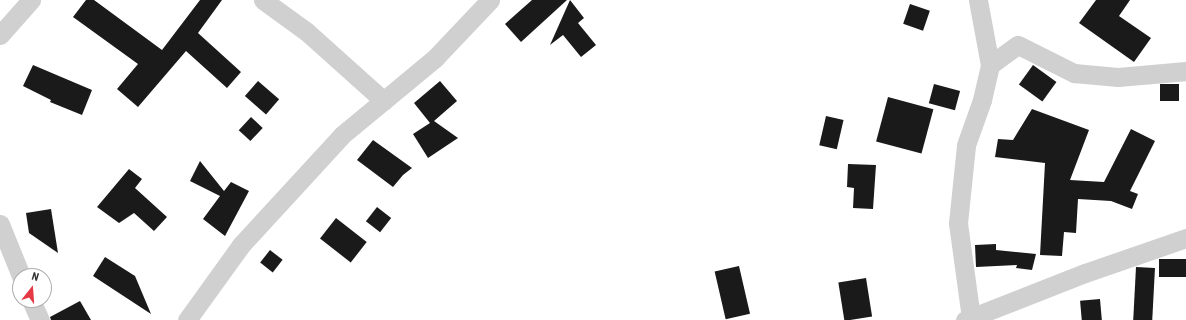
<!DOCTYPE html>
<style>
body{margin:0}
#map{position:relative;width:1186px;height:320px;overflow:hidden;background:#fff;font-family:"Roboto Condensed",sans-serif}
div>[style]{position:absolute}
.building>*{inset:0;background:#1a1a1a;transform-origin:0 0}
.minor>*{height:19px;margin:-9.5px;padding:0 9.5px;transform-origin:9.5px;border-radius:9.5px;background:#d0d0d0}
span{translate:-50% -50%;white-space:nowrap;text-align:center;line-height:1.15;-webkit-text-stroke:4px #fff;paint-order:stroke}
.north{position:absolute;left:12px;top:268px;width:40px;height:40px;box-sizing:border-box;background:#fff;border:1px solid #adadad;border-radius:50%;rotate:17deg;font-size:11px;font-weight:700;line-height:16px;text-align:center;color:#333}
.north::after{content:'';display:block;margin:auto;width:14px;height:18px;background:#e63946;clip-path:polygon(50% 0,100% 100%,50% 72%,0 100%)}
</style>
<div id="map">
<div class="building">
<i style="clip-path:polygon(86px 0,94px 0,162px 50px,200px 0,222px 0,198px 33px,241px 72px,227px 88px,186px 51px,138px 107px,117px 89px,138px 64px,73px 17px)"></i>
<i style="clip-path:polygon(532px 0,567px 0,521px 42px,505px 24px)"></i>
<i style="clip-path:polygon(570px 0,584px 18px,578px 23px,596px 45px,581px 57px,563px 35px,550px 45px)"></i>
<i style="clip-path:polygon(1096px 0,1130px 0,1119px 16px,1151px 38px,1134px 62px,1079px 23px)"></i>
<i style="left:910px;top:4px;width:21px;height:21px;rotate:19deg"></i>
<i style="clip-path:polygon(33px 65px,92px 90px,82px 115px,50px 102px,51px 100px,23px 86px)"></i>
<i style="left:1033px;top:65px;width:29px;height:24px;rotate:36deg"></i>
<i style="left:258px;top:81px;width:28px;height:20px;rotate:41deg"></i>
<i style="clip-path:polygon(440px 81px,457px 101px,434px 121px,458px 138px,428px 158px,413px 134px,430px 123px,414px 103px)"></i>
<i style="left:934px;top:84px;width:27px;height:20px;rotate:15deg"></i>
<i style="left:1160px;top:84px;width:19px;height:17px"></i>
<i style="left:888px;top:97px;width:47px;height:46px;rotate:15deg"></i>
<i style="clip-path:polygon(1032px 109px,1089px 130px,1070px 180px,1104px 182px,1131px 129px,1155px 141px,1130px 191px,1138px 194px,1132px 209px,1111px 201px,1078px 199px,1076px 233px,1064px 232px,1062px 256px,1040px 255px,1045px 163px,995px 157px,998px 139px,1013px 140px)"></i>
<i style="left:826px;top:116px;width:18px;height:30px;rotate:13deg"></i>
<i style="left:251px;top:117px;width:16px;height:18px;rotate:43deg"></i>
<i style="clip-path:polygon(373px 140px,412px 168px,403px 175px,393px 187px,357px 160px)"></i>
<i style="clip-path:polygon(200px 161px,224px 191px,231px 182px,249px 191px,225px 236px,203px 219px,220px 196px,190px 181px)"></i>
<i style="clip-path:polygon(848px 164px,876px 165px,873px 209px,853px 208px,854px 188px,847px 187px)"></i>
<i style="clip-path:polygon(129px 169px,142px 179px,135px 188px,167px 217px,154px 231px,134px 213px,119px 223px,97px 207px)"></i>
<i style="left:377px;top:207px;width:18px;height:18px;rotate:38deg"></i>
<i style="clip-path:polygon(51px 209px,58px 253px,29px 233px,26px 213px)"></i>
<i style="left:336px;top:218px;width:39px;height:26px;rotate:38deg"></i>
<i style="clip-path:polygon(996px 244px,996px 250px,1036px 254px,1032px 270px,1016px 268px,1017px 265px,976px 267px,975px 245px)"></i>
<i style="left:270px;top:250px;width:16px;height:16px;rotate:38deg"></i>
<i style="clip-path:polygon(105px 257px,135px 276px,151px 314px,93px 276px)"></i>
<i style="left:1159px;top:259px;width:27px;height:18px"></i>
<i style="left:739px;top:266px;width:49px;height:25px;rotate:77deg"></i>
<i style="left:1136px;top:267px;width:19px;height:53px;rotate:3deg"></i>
<i style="left:866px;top:278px;width:39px;height:28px;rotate:81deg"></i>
<i style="left:1100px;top:299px;width:21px;height:20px;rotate:85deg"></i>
<i style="clip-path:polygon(80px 301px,91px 320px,51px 320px,50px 317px)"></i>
</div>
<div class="minor">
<i style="left:263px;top:0;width:54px;rotate:36deg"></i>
<i style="left:307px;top:32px;width:103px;rotate:41.9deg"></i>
<i style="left:0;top:35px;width:47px;rotate:-48.5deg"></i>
<i style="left:990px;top:65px;width:34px;rotate:-36deg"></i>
<i style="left:1018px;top:45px;width:63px;rotate:26.6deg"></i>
<i style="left:1074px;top:73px;width:44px;rotate:5.2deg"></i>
<i style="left:1118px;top:77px;width:68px;rotate:-5deg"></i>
<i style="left:0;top:224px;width:56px;rotate:68deg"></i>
<i style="left:31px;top:300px;width:22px;rotate:66deg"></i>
<i style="left:971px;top:318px;width:96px;rotate:-97.8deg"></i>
<i style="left:958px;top:223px;width:78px;rotate:-84.1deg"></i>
<i style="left:966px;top:145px;width:48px;rotate:-70.4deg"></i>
<i style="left:982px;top:100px;width:36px;rotate:-77deg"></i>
<i style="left:990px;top:65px;width:66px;rotate:-100.5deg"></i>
<i style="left:187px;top:320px;width:92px;rotate:-54.2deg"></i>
<i style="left:241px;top:245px;width:149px;rotate:-47.4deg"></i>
<i style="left:342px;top:135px;width:121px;rotate:-39.6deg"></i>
<i style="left:435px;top:58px;width:80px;rotate:-46.5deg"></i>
<i style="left:965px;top:320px;width:129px;rotate:-21.4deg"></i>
<i style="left:1085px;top:273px;width:107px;rotate:-19.1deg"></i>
</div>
<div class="north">N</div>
</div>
